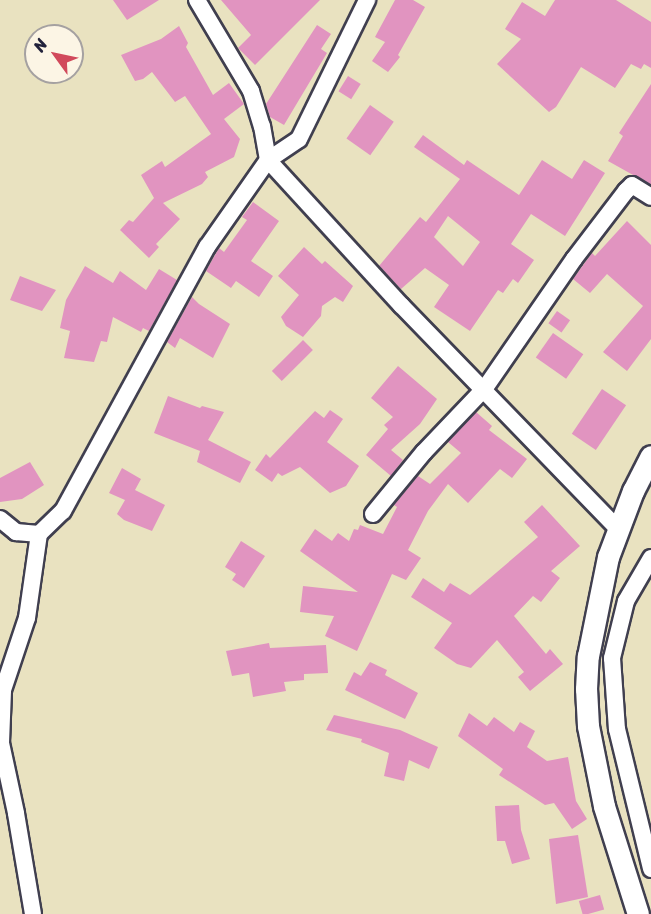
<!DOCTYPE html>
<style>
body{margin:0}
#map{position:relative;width:651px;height:914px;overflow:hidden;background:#e9e2c0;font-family:Sriracha,sans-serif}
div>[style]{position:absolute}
.building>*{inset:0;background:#e194c0;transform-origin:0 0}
.roads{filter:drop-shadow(2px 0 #403f4f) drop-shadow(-2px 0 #403f4f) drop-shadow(0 2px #403f4f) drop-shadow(0 -2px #403f4f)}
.minor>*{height:16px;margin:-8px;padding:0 8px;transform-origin:8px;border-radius:8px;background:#fff}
.tertiary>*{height:21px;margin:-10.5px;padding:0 10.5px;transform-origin:10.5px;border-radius:10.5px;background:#fff}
span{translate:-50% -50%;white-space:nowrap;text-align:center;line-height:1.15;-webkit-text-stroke:4.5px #fcf5e5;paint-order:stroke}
.north{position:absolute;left:24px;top:24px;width:60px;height:60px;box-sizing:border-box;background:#fcf5e5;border:2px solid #a5a1a1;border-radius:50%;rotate:303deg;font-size:16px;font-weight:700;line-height:24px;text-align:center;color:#22223b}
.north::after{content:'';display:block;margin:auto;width:21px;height:27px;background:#d1495b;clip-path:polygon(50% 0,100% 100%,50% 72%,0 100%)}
</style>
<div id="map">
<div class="building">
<i style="clip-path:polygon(113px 0,159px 0,127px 20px)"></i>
<i style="clip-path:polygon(221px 0,320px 0,255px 65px,238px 48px,251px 35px)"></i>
<i style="clip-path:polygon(395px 0,413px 0,425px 7px,398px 55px,400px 57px,388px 72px,372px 61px,385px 42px,375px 37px)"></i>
<i style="clip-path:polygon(555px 0,616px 0,651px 22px,651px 68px,644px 64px,641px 69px,631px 64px,615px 88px,581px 67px,556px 107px,549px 112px,497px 64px,521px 39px,505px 29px,522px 2px,545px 16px)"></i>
<i style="clip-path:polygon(317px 25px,331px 34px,321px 49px,327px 53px,284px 125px,270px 117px,266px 104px)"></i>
<i style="clip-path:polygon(179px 26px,188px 43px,186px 47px,213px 95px,229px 83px,244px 104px,224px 119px,240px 139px,234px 157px,205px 172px,208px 177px,202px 184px,163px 203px,180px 219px,156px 244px,159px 247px,149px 258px,120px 230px,129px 220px,133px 222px,154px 198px,141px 175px,162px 161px,165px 167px,211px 134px,185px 96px,175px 102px,152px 72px,143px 79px,135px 81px,121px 55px,161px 39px)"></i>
<i style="left:348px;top:76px;width:15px;height:18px;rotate:32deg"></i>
<i style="clip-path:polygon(651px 84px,651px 185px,608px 161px,623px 136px,619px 133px)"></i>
<i style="left:370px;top:105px;width:29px;height:41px;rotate:35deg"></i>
<i style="clip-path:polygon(evenodd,423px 135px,464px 165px,467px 160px,519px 195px,542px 160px,572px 179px,584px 160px,605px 173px,565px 236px,531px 214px,511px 244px,534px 260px,518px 283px,513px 279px,503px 293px,498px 290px,470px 331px,434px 307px,449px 285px,425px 268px,401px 289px,379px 266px,420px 217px,426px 222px,460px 179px,414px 147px,423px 135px,448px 216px,480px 242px,463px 266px,434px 237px,448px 216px)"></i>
<i style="clip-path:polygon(253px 202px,279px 221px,251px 261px,273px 276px,259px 297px,236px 281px,231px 288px,206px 271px,219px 248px,224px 252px,247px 220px,242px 217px)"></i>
<i style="clip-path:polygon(627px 221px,651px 245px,651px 339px,627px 371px,603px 352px,643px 306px,607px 274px,590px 293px,573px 279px,592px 253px,595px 256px)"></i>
<i style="clip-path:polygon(304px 247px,322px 264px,325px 261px,353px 286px,343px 302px,335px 297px,322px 306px,321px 316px,303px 337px,286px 326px,281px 317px,299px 295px,278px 276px)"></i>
<i style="clip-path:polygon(85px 266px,113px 283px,120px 271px,146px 290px,159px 269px,177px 280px,149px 331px,143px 328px,141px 332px,113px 317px,107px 342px,101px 341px,94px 362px,64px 358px,70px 331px,60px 328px,66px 300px)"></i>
<i style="clip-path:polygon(20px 276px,56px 290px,42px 311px,10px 300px)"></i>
<i style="clip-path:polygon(192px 297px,199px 304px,230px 324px,213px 358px,180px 338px,175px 348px,167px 342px)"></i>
<i style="left:557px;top:311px;width:16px;height:15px;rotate:35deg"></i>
<i style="left:553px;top:333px;width:37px;height:30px;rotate:35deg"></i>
<i style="left:303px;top:340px;width:14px;height:44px;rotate:45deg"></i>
<i style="clip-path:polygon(398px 366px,437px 399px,420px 424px,391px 450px,403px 460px,391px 476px,366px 455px,388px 429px,384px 425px,393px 417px,371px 398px)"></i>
<i style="left:602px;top:389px;width:29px;height:54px;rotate:34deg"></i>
<i style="clip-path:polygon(168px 396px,200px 408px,202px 406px,224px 412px,208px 440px,251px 462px,240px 483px,197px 462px,200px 451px,154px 433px)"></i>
<i style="clip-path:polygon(330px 410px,343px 419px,327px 442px,359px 466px,346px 486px,330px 493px,300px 467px,282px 476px,278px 473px,272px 482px,255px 470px,266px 454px,270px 458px,315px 411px,324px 418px)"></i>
<i style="clip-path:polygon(476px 412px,492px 426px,489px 430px,527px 459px,512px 478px,500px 469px,468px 503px,448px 484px,428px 511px,408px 550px,421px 558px,406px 580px,392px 574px,357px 651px,325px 636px,334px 616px,300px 612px,303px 586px,358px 592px,300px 551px,315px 529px,332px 541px,338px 533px,349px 541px,354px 529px,358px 530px,360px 525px,383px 534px,397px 507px,394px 505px,418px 476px,430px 484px,461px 453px,448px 442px)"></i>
<i style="clip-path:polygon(30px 462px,44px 485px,22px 499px,0 502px,0 478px)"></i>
<i style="clip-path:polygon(122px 468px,141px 479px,135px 490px,165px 505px,152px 531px,124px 520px,117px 514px,125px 500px,109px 493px)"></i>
<i style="clip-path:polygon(542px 505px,580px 546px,551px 571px,560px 578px,541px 602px,533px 596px,514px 616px,546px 654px,550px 649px,563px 664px,530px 691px,518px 677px,524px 672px,497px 640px,471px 668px,457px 664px,434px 648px,452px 623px,411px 597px,423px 578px,444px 592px,450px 583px,470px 595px,538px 537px,524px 522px)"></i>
<i style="clip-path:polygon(241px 541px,265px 556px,244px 588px,232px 580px,236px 574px,225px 567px)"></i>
<i style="clip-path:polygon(269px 643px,270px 648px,326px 645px,328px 673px,304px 674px,304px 680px,284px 682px,286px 691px,253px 697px,249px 673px,232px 676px,226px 651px)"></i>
<i style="clip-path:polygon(370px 662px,387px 670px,385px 675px,418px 693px,405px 719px,345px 690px,354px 672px,361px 676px)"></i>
<i style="clip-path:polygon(469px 713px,487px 726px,494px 717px,514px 732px,520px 722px,535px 731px,527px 747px,547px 761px,568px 757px,576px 801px,587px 819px,572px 829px,554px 803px,545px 805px,499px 775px,503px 769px,458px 736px)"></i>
<i style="clip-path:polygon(334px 715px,400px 730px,438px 747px,429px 769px,409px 760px,404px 781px,384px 776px,389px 753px,361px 742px,362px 739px,326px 730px)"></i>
<i style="clip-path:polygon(519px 805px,521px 830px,530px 859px,512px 864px,505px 841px,497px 841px,495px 806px)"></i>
<i style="clip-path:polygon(578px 835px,588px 897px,556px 904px,549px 839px)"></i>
<i style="left:600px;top:895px;width:15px;height:22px;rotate:74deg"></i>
</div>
<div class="roads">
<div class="minor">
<i style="left:197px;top:0;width:106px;rotate:59.3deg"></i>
<i style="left:251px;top:91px;width:37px;rotate:73deg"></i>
<i style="left:262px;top:126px;width:35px;rotate:80deg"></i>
<i style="left:268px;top:160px;width:197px;rotate:47.5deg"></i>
<i style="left:401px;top:305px;width:310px;rotate:45.9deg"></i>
<i style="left:373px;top:514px;width:80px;rotate:-50.6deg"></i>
<i style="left:424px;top:452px;width:88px;rotate:-46.4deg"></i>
<i style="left:485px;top:388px;width:157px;rotate:-55.4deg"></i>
<i style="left:574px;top:259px;width:86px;rotate:-52.6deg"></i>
<i style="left:626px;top:191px;width:8px;rotate:-45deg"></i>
<i style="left:632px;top:185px;width:22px;rotate:32deg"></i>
<i style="left:0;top:519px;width:21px;rotate:39deg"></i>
<i style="left:16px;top:532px;width:23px;rotate:5deg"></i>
<i style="left:39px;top:534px;width:33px;rotate:-44deg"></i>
<i style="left:63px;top:511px;width:301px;rotate:-61.4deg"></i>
<i style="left:207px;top:247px;width:106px;rotate:-55deg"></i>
<i style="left:268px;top:160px;width:37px;rotate:-34deg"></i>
<i style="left:299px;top:139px;width:155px;rotate:-63.9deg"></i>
<i style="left:651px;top:558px;width:50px;rotate:120.2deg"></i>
<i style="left:626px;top:601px;width:59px;rotate:103.8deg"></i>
<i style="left:612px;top:658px;width:71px;rotate:86deg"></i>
<i style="left:617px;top:729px;width:144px;rotate:76.3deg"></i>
<i style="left:33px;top:914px;width:102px;rotate:-99.6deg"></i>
<i style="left:16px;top:813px;width:72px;rotate:-102.1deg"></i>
<i style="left:1px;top:743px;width:53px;rotate:-87.8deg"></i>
<i style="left:3px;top:690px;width:76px;rotate:-71.6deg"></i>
<i style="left:27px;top:618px;width:85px;rotate:-81.9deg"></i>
</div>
<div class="tertiary">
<i style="left:638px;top:914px;width:113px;rotate:-107.5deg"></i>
<i style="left:604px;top:806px;width:82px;rotate:-101.3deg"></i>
<i style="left:588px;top:726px;width:37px;rotate:-93deg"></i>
<i style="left:586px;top:689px;width:33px;rotate:-87deg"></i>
<i style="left:588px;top:656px;width:101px;rotate:-78.6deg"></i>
<i style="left:608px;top:557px;width:71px;rotate:-69.3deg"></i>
<i style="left:633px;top:491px;width:39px;rotate:-63deg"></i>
</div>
</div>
<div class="north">N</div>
</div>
